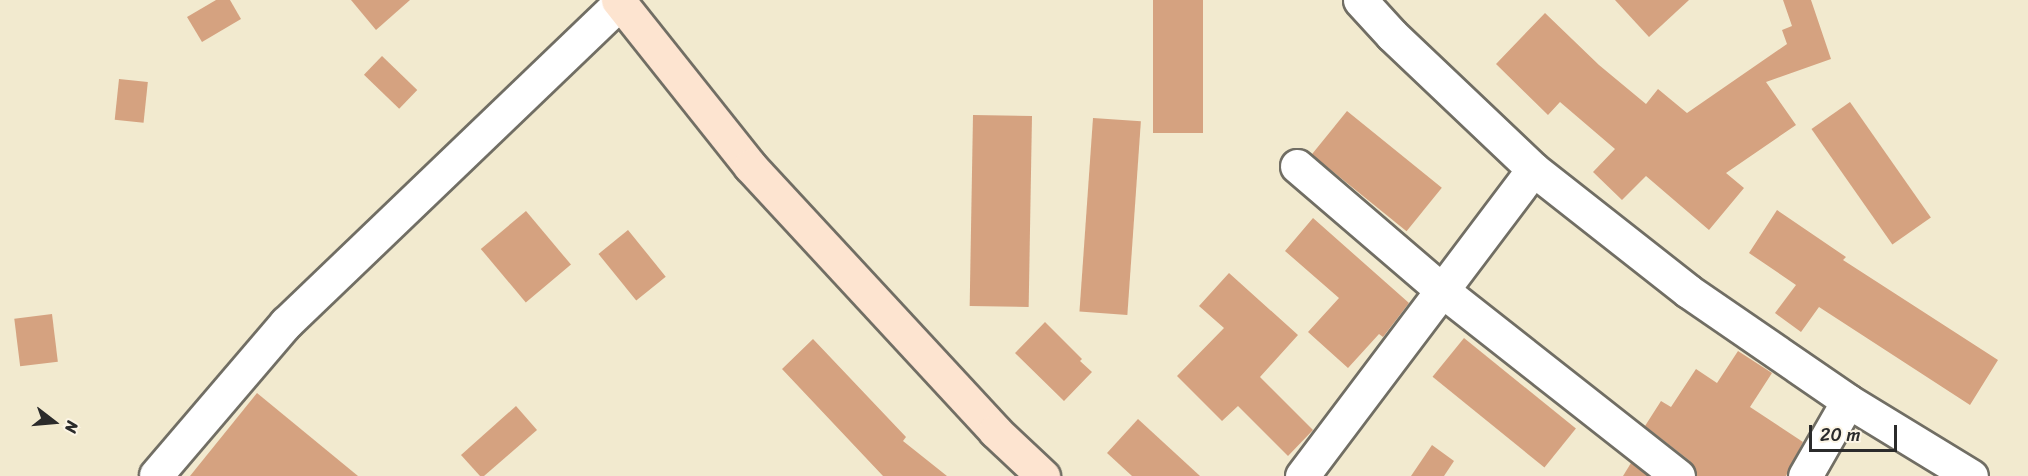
<!DOCTYPE html>
<style>
body{margin:0}
#map{position:relative;width:2028px;height:476px;overflow:hidden;background:#f2eacf;font-family:Sriracha,sans-serif}
div>[style]{position:absolute}
.building>*{inset:0;background:#d5a280;transform-origin:0 0}
.roads{filter:drop-shadow(2px 0 #716e64) drop-shadow(-2px 0 #716e64) drop-shadow(0 2px #716e64) drop-shadow(0 -2px #716e64)}
.street>*{height:33px;margin:-16.5px;padding:0 16.5px;transform-origin:16.5px;border-radius:16.5px;background:#fff}
.secondary>*{height:33px;margin:-16.5px;padding:0 16.5px;transform-origin:16.5px;border-radius:16.5px;background:#fde4d0}
span{translate:-50% -50%;white-space:nowrap;text-align:center;line-height:1.15;-webkit-text-stroke:4.5px #fcf5e5;paint-order:stroke}
.north{position:absolute;left:24px;top:392px;width:60px;height:60px;-webkit-text-stroke:4px #fcf5e5;paint-order:stroke;rotate:106deg;font-size:16px;font-weight:700;line-height:24px;text-align:center;color:#2b2b2b}
.north::after{content:'';display:block;margin:auto;width:21px;height:27px;background:#2b2b2b;clip-path:polygon(50% 0,100% 100%,50% 72%,0 100%)}
.scale{position:absolute;left:1809px;top:425px;width:88px;height:27px;box-sizing:border-box;border:3px solid #2b2b2b;border-top:0;padding-left:8px;font-size:18px;line-height:21px;white-space:nowrap;color:#2b2b2b;-webkit-text-stroke:4px #fcf5e5;paint-order:stroke}
</style>
<div id="map">
<div class="building">
<i style="clip-path:polygon(216px 0,230px 0,241px 19px,202px 42px,187px 17px)"></i>
<i style="clip-path:polygon(351px 0,410px 0,376px 30px)"></i>
<i style="left:1153px;top:0;width:50px;height:133px"></i>
<i style="clip-path:polygon(1615px 0,1689px 0,1649px 37px)"></i>
<i style="clip-path:polygon(1783px 0,1811px 0,1831px 59px,1766px 82px,1796px 125px,1726px 173px,1744px 188px,1709px 230px,1646px 176px,1622px 200px,1593px 172px,1615px 149px,1560px 102px,1548px 115px,1496px 64px,1545px 13px,1599px 65px,1646px 104px,1658px 89px,1687px 113px,1787px 44px,1782px 30px,1792px 26px)"></i>
<i style="left:382px;top:56px;width:49px;height:26px;rotate:44deg"></i>
<i style="left:119px;top:79px;width:29px;height:41px;rotate:6deg"></i>
<i style="left:1850px;top:102px;width:141px;height:47px;rotate:55deg"></i>
<i style="left:1347px;top:111px;width:122px;height:56px;rotate:39deg"></i>
<i style="left:973px;top:115px;width:59px;height:191px;rotate:1deg"></i>
<i style="left:1093px;top:118px;width:48px;height:194px;rotate:4deg"></i>
<i style="clip-path:polygon(1777px 210px,1846px 257px,1843px 260px,1998px 360px,1970px 405px,1819px 307px,1801px 332px,1775px 313px,1796px 285px,1749px 253px)"></i>
<i style="left:526px;top:211px;width:70px;height:59px;rotate:50deg"></i>
<i style="clip-path:polygon(1313px 218px,1409px 303px,1383px 337px,1379px 334px,1348px 368px,1308px 332px,1339px 298px,1285px 251px)"></i>
<i style="left:628px;top:230px;width:60px;height:38px;rotate:51deg"></i>
<i style="clip-path:polygon(1229px 273px,1298px 335px,1260px 377px,1313px 430px,1288px 456px,1238px 406px,1222px 421px,1177px 376px,1224px 328px,1199px 306px)"></i>
<i style="left:52px;top:314px;width:48px;height:38px;rotate:83deg"></i>
<i style="clip-path:polygon(1045px 322px,1082px 359px,1080px 361px,1092px 372px,1064px 401px,1015px 353px)"></i>
<i style="left:1464px;top:338px;width:144px;height:50px;rotate:39deg"></i>
<i style="clip-path:polygon(813px 339px,906px 437px,903px 441px,947px 476px,883px 476px,782px 369px)"></i>
<i style="clip-path:polygon(1738px 351px,1772px 373px,1750px 407px,1803px 442px,1786px 476px,1696px 476px,1690px 461px,1645px 426px,1661px 401px,1671px 407px,1696px 369px,1717px 383px)"></i>
<i style="clip-path:polygon(257px 393px,358px 476px,190px 476px)"></i>
<i style="clip-path:polygon(516px 406px,537px 430px,484px 476px,480px 476px,461px 455px)"></i>
<i style="clip-path:polygon(1138px 419px,1200px 476px,1132px 476px,1107px 453px)"></i>
<i style="clip-path:polygon(1432px 445px,1454px 461px,1444px 476px,1411px 476px)"></i>
<i style="clip-path:polygon(1631px 463px,1648px 476px,1623px 476px)"></i>
</div>
<div class="roads">
<div class="street">
<i style="left:1360px;top:0;width:47px;rotate:47.6deg"></i>
<i style="left:1392px;top:35px;width:195px;rotate:43.5deg"></i>
<i style="left:1533px;top:169px;width:197px;rotate:38.2deg"></i>
<i style="left:1688px;top:291px;width:194px;rotate:34.5deg"></i>
<i style="left:1848px;top:401px;width:144px;rotate:31.4deg"></i>
<i style="left:1297px;top:166px;width:192px;rotate:40.6deg"></i>
<i style="left:1443px;top:291px;width:299px;rotate:38.2deg"></i>
<i style="left:156px;top:475px;width:200px;rotate:-49.5deg"></i>
<i style="left:286px;top:323px;width:463px;rotate:-43.8deg"></i>
<i style="left:1302px;top:476px;width:384px;rotate:-53deg"></i>
<i style="left:1805px;top:476px;width:86px;rotate:-60.2deg"></i>
</div>
<div class="secondary">
<i style="left:618px;top:0;width:212px;rotate:51.5deg"></i>
<i style="left:750px;top:166px;width:361px;rotate:47.2deg"></i>
<i style="left:995px;top:431px;width:66px;rotate:43.2deg"></i>
</div>
</div>
<div class="north">N</div>
<div class="scale">20 m</div>
</div>
